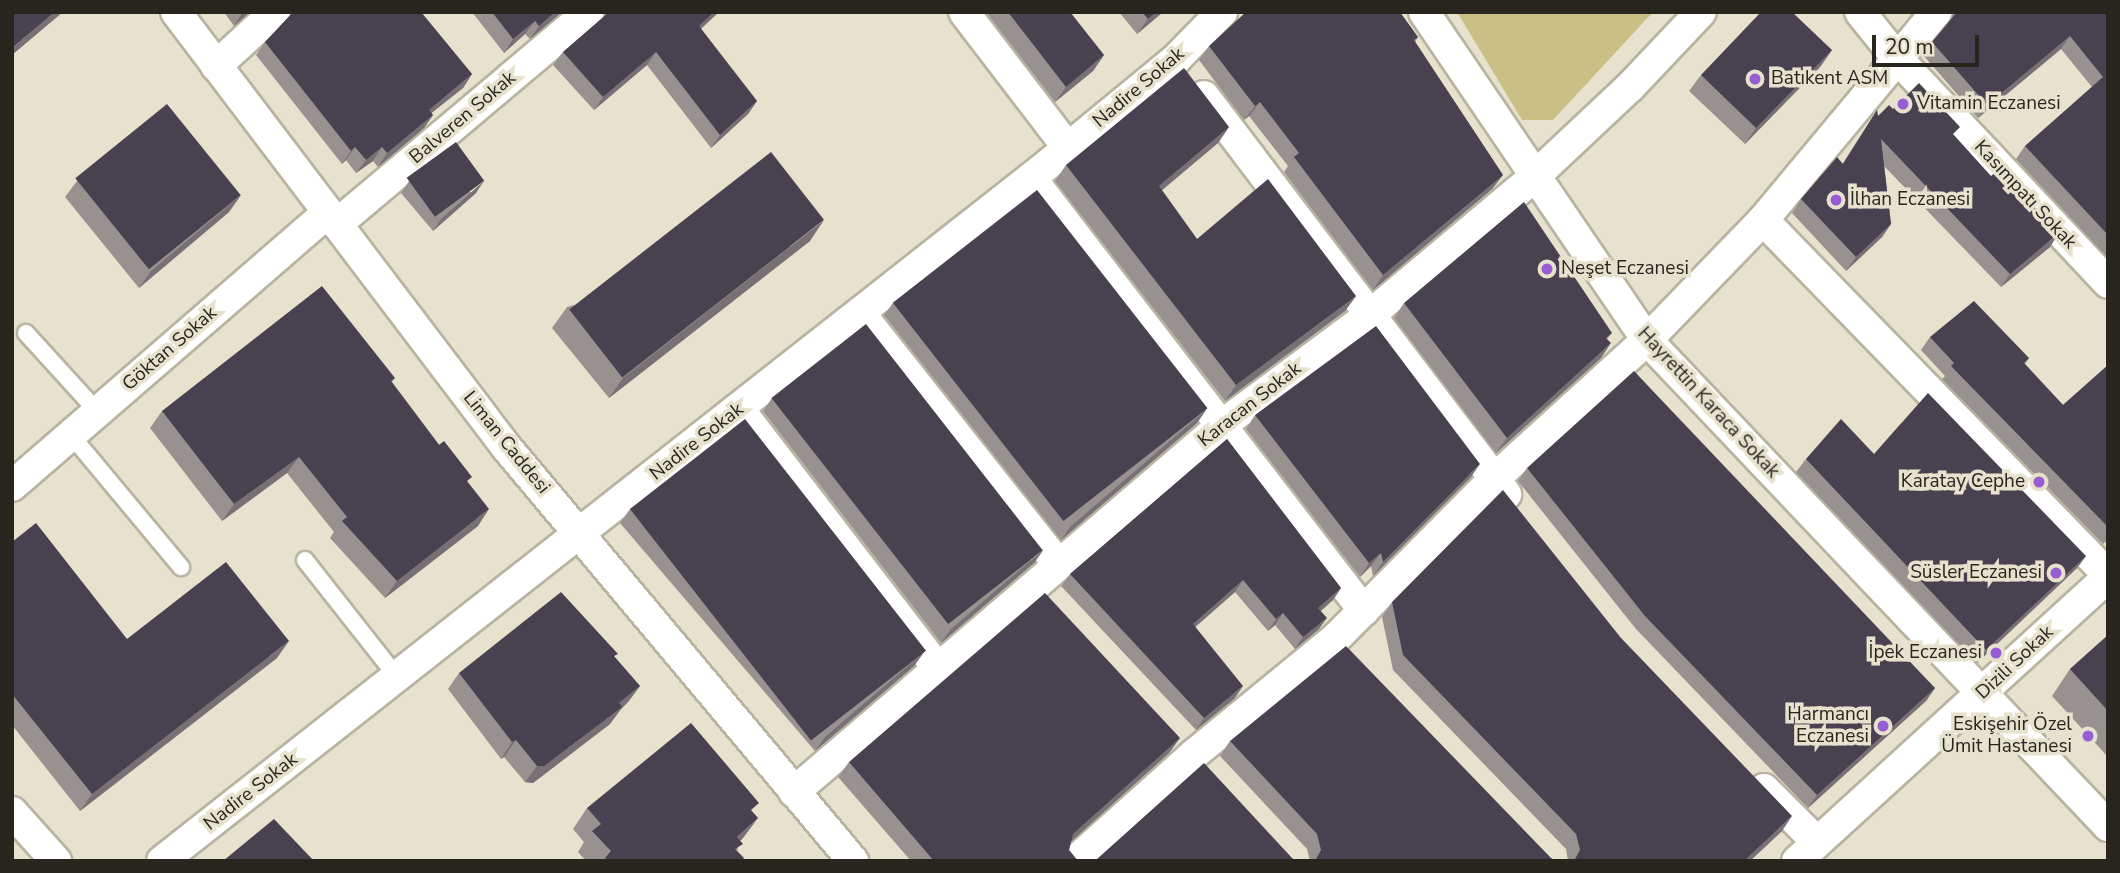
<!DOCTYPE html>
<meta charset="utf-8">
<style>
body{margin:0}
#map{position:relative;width:2120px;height:873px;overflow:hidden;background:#e6e2ce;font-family:"Nunito Sans",sans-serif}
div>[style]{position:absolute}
.green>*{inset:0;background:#ccbf85}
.roads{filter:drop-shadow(2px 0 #b8b4a1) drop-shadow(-2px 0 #b8b4a1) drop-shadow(0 2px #b8b4a1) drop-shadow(0 -2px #b8b4a1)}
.lane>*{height:16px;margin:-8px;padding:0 8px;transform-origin:8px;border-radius:8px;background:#fff}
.street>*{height:30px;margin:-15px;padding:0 15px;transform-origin:15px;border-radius:15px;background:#fff}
.wall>*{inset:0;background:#97928f}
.shaded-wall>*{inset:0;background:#777176}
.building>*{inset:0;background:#484150;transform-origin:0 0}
.dots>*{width:19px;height:19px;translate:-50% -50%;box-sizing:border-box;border:4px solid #e6e2ce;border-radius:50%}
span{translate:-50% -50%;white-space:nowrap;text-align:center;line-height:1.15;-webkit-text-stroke:7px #e6e2ce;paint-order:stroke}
.poi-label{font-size:19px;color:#27251e}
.left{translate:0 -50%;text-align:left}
.right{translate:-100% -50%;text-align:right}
.street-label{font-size:19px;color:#27251e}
.frame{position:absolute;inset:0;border:14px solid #27251e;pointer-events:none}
.scale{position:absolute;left:1872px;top:35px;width:107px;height:32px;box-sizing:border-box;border:4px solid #27251e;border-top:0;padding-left:9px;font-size:21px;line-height:24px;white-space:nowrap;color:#27251e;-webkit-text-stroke:5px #e6e2ce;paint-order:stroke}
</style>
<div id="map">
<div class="green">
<i style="clip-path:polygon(1457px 12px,1653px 12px,1553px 120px,1522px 120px)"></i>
</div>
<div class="roads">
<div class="lane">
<i style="left:26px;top:333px;width:107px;rotate:47.7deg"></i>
<i style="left:71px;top:435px;width:172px;rotate:50.2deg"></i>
<i style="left:305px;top:560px;width:149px;rotate:51.8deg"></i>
</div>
<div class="street">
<i style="left:176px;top:12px;width:547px;rotate:52.8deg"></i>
<i style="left:507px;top:448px;width:539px;rotate:50.04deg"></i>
<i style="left:964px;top:12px;width:171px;rotate:52.6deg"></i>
<i style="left:1424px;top:12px;width:397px;rotate:55.8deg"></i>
<i style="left:1647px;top:340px;width:670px;rotate:46.51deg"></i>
<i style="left:1860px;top:12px;width:58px;rotate:51.3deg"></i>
<i style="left:1896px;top:57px;width:310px;rotate:46.8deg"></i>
<i style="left:216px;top:66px;width:80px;rotate:-42.5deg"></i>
<i style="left:1204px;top:96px;width:500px;rotate:52.8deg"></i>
<i style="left:1031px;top:178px;width:546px;rotate:52.44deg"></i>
<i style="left:1763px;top:220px;width:495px;rotate:45.8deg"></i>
<i style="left:337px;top:224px;width:329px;rotate:-40.1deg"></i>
<i style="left:860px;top:313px;width:321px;rotate:51.7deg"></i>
<i style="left:739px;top:409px;width:327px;rotate:52.5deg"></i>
<i style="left:12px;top:486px;width:418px;rotate:-40.9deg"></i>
<i style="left:1764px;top:789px;width:75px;rotate:45deg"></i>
<i style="left:794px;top:792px;width:565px;rotate:-40.62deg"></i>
<i style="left:1223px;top:424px;width:184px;rotate:-36.6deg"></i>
<i style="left:1371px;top:314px;width:212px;rotate:-40deg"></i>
<i style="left:1533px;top:178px;width:133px;rotate:-43.2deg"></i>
<i style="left:1630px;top:87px;width:103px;rotate:-46.6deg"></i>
<i style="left:12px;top:812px;width:66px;rotate:48.1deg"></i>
<i style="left:162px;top:861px;width:1118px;rotate:-38.17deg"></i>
<i style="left:1041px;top:170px;width:175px;rotate:-39.4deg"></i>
<i style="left:1176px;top:59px;width:66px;rotate:-45.6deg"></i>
<i style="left:1075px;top:861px;width:159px;rotate:-41.9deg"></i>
<i style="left:1193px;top:755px;width:186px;rotate:-39.3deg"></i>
<i style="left:1337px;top:637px;width:223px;rotate:-45.2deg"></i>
<i style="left:1494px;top:479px;width:207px;rotate:-42.3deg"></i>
<i style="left:1647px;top:340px;width:167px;rotate:-46deg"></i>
<i style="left:1763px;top:220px;width:271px;rotate:-50.2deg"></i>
<i style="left:1797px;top:861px;width:421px;rotate:-42.4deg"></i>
</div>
</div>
<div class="wall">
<i style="clip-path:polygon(224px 12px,250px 12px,234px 26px)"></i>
<i style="clip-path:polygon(290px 12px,421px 12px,472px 74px,463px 88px,431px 113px,433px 115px,424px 128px,378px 167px,373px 161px,356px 173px,346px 160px,342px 164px,256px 55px,265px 42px,291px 15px)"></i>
<i style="clip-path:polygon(472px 12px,562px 12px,530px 39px,525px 34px,504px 53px)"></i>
<i style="clip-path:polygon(605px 12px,719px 12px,701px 29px,757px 101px,748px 114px,711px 148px,647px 65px,594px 110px,553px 65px,563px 52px,604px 17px)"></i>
<i style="clip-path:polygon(986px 12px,1070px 12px,1104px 55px,1093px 71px,1055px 102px)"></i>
<i style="clip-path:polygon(1119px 12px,1163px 12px,1137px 34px)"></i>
<i style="clip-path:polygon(1953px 12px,2108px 12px,2108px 258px,2016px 159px,2025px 146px,2092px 87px,2061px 49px,1978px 118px,1923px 55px,1951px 20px)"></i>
<i style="clip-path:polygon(1418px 37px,1415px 42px,1503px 175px,1492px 189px,1373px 290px,1284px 172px,1288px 166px,1249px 116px,1244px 120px,1199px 60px,1209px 46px)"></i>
<i style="clip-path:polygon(1832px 50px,1820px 67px,1745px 144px,1689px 91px,1701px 75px)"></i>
<i style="clip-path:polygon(1893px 109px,1954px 136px,2050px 247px,2001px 287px,1884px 166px,1891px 224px,1882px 237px,1846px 271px,1792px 213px,1801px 199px,1843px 163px,1877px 110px,1878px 116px)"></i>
<i style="clip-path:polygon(1229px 127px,1218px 143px,1162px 190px,1197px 239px,1356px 296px,1345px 311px,1225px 401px,1055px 181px,1066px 165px)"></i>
<i style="clip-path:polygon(77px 181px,241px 195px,229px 212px,139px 288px,65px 197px)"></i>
<i style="clip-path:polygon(409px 181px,476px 193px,433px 231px,401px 193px)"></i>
<i style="clip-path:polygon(810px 241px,609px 398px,552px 328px,567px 307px)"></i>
<i style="clip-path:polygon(893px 303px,1206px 410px,1197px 423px,1061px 540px,884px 315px)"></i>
<i style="clip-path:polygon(1404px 303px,1612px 333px,1607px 339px,1601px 358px,1496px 453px,1394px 318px)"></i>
<i style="clip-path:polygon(1930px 337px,2029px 358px,2025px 364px,2063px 405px,2108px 365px,2108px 540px,2103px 544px,1942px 379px,1945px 376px,1921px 350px)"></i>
<i style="clip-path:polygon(395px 378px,392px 382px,468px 483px,478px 526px,385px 598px,330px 538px,334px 532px,287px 473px,222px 521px,150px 428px,162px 411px)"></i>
<i style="clip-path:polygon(772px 398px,1035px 562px,941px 643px,763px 411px)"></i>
<i style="clip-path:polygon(1255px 415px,1471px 477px,1373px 576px,1371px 566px,1360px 577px,1246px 429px)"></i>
<i style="clip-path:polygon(1227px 439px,1341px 588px,1333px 600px,1321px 611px,1319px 629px,1295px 649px,1275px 625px,1268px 631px,1235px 592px,1195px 627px,1235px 698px,1196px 730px,1061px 586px,1070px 574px)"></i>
<i style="clip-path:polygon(1874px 454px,2086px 556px,2077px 568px,1977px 663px,1796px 472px,1806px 459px)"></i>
<i style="clip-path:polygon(1527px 468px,1935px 688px,1926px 701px,1808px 808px,1636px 629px,1518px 481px)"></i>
<i style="clip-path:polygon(630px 509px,924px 652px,914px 666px,815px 751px,620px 523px)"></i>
<i style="clip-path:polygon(12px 542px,127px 639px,277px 658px,80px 811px,12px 725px)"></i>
<i style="clip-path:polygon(1392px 602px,1621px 638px,1782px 831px,1750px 861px,1568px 861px,1566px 849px,1393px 670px,1382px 617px)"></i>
<i style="clip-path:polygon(2108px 635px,2108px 757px,2052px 696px,2070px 669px)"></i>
<i style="clip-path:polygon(615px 658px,640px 686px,628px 702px,621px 709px,610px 724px,533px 783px,525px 782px,504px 757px,501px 759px,448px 689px,459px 673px)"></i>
<i style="clip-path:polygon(1180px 738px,1169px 753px,1071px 841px,1069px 850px,1078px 861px,911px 861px,838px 777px,849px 762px)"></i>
<i style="clip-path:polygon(1230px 741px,1551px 858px,1310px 861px,1307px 849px,1220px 756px)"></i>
<i style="clip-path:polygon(587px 808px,743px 838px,740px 841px,737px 851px,744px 858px,742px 861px,586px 861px,578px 852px,584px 842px,573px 829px)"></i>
</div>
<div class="shaded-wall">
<i style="clip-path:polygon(55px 12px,63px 12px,12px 55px,12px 48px)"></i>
<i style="clip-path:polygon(243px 12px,250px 12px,234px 26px)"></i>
<i style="clip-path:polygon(555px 12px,562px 12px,530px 39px,539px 26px)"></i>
<i style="clip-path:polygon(714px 12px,719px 12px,689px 39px,699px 26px)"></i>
<i style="clip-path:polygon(1156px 12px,1163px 12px,1137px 34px,1148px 19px)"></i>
<i style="clip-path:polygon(535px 21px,525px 34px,504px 53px,513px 39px)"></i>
<i style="clip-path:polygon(2070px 36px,2061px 49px,1978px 118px,1987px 105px)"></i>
<i style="clip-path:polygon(1832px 50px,1820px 67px,1745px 144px,1756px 128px)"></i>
<i style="clip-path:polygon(656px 52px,647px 65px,594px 110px,603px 97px)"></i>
<i style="clip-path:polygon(1104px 55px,1093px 71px,1055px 102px,1066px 87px)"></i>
<i style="clip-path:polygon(472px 74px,463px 88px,419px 123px,429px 110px)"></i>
<i style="clip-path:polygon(757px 101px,748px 114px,711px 148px,720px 135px)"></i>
<i style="clip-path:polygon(1260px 102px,1249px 116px,1244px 120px,1255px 106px)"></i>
<i style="clip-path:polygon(433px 115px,424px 128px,378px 167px,387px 153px)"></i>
<i style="clip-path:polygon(1229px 127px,1218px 143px,1148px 202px,1159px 186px)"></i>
<i style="clip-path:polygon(355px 147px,346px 160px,342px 164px,351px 151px)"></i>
<i style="clip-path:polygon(382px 147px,373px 161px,356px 173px,366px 160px)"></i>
<i style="clip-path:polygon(1503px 175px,1492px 189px,1373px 290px,1383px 275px)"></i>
<i style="clip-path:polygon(484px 181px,476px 193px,433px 231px,441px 219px)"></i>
<i style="clip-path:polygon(241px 195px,229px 212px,139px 288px,151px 271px)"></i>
<i style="clip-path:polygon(824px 220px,810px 241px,609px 398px,623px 378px)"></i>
<i style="clip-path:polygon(1891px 224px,1882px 237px,1846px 271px,1856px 257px)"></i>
<i style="clip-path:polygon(2059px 233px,2050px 247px,2001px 287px,2010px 274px)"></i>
<i style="clip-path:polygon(1356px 296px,1345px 311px,1225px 401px,1236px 385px)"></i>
<i style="clip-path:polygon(1611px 343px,1601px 358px,1496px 453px,1507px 438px)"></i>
<i style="clip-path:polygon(1206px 410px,1197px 423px,1061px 540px,1070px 527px)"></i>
<i style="clip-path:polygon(299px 457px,287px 473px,222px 521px,234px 504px)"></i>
<i style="clip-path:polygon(1480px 464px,1471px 477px,1373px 576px,1383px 562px)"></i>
<i style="clip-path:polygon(489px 509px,478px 526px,385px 598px,397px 581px)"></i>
<i style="clip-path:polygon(1044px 549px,1035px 562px,941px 643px,950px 630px)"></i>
<i style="clip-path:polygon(1381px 553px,1371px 566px,1360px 577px,1369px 563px)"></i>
<i style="clip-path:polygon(2086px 556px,2077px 568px,1977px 663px,1986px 650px)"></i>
<i style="clip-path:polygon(1243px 580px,1235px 592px,1185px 636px,1193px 624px)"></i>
<i style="clip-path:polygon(1341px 588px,1333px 600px,1310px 620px,1318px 608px)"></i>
<i style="clip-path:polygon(1283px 613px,1275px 625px,1268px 631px,1276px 619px)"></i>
<i style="clip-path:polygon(1327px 618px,1319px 629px,1295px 649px,1303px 637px)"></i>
<i style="clip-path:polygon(289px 641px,277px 658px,80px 811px,92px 794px)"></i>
<i style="clip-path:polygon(924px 652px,914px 666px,815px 751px,825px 737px)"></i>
<i style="clip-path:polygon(640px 686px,628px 702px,621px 709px,610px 724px,533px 783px,525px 782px,537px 766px,619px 703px)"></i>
<i style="clip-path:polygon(1243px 686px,1235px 698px,1196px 730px,1204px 718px)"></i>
<i style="clip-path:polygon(1935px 688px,1926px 701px,1808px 808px,1817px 795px)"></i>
<i style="clip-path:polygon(1180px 738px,1169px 753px,1063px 849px,1073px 834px)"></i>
<i style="clip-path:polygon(516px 740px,504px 757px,501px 759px,512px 742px)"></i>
<i style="clip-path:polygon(1792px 816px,1782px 831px,1750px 861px,1744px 861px)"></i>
<i style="clip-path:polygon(758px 818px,743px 838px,722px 857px,737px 837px)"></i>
</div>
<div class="building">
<i style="clip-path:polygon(12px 12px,55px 12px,12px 48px)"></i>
<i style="clip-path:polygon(293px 12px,421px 12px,472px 74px,429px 110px,433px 115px,387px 153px,382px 147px,366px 160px,355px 147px,351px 151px,265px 42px)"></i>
<i style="clip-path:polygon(492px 12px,555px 12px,539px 26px,535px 21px,513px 39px)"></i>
<i style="clip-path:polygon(609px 12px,714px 12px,699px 26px,757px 101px,720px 135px,656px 52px,603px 97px,563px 52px)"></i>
<i style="clip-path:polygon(1008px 12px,1070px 12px,1104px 55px,1066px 87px)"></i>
<i style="clip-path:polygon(1142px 12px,1156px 12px,1148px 19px)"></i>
<i style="clip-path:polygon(1246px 12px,1400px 12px,1418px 37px,1414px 40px,1503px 175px,1383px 275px,1294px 157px,1299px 153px,1260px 102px,1255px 106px,1209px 46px)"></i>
<i style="clip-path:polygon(1761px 12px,1792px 12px,1832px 50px,1756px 128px,1701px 75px)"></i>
<i style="clip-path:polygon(1957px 12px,2108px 12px,2108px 235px,2025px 146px,2103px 77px,2070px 36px,1987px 105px,1932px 42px)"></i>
<i style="clip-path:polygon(1184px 68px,1229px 127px,1159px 186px,1197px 239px,1268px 179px,1356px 296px,1236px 385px,1066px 165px)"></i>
<i style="clip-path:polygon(1919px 83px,1960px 127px,1953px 134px,1991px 176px,1999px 169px,2059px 233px,2010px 274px,1881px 139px,1891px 224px,1856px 257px,1801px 199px,1837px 157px,1843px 164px,1877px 110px,1878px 116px,1889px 105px,1893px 109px)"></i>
<i style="left:167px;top:104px;width:117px;height:118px;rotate:51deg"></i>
<i style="left:456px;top:142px;width:48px;height:61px;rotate:54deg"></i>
<i style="left:771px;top:152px;width:86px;height:256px;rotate:52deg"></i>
<i style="left:1037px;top:190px;width:277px;height:183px;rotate:52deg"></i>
<i style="clip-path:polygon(1524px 202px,1612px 333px,1606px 338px,1611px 343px,1507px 438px,1404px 303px)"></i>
<i style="clip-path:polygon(322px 286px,395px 378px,391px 381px,439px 445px,444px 441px,472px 477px,467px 481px,489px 509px,397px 581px,342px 521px,347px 517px,299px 457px,234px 504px,162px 411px)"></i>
<i style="clip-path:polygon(1974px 301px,2029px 358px,2024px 363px,2063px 405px,2108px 365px,2108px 527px,1951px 366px,1954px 363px,1930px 337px)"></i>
<i style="left:866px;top:324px;width:287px;height:120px;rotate:52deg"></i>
<i style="clip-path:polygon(1376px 326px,1480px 464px,1383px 562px,1381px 553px,1369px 563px,1255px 415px)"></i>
<i style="clip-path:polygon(1634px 371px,1935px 688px,1817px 795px,1645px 616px,1527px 468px)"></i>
<i style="clip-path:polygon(1928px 393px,2086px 556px,1986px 650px,1806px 459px,1841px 419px,1874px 454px)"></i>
<i style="left:745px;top:419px;width:294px;height:146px;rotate:52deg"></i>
<i style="clip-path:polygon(1227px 439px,1341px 588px,1318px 608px,1327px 618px,1303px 637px,1283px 613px,1276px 619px,1243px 580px,1193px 624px,1243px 686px,1204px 718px,1070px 574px)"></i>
<i style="clip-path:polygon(1503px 490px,1621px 638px,1792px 816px,1744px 861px,1568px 861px,1575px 859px,1580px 850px,1576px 834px,1403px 655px,1392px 602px)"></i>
<i style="clip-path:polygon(36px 523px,127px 639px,226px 562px,289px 641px,92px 794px,12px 694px,12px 542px)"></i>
<i style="clip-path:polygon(561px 592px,618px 654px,614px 656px,640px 686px,619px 703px,622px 707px,544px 766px,537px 766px,516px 740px,512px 742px,459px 673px)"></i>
<i style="clip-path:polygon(1045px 593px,1180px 738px,1073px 834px,1069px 850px,1078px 861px,934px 861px,849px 762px)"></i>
<i style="clip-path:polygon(2108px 635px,2108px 711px,2070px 669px)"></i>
<i style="clip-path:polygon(1346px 646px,1551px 858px,1555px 861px,1309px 861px,1316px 859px,1321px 850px,1317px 834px,1230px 741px)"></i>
<i style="clip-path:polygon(691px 723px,759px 803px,751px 810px,758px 818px,737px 837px,743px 844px,735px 849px,744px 858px,741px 861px,608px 861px,605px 858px,611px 851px,592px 831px,601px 824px,587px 808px)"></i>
<i style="clip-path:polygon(1204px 763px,1292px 858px,1296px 861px,1088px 861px,1097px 859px)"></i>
<i style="clip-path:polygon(274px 819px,314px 861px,223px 861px)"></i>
</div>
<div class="dots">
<i style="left:1755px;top:79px;background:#985cd3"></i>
<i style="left:1903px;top:104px;background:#985cd3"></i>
<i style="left:1836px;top:200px;background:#985cd3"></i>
<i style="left:1547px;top:269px;background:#985cd3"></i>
<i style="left:2039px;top:482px;background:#985cd3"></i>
<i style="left:2056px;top:573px;background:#985cd3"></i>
<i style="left:1996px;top:653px;background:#985cd3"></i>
<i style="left:1883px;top:726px;background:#985cd3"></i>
<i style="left:2088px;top:736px;background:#985cd3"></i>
</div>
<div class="poi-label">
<span class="left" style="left:1771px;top:79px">Batıkent ASM</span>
<span class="left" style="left:1917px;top:104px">Vitamin Eczanesi</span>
<span class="left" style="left:1850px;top:200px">İlhan Eczanesi</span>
<span class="left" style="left:1561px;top:269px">Neşet Eczanesi</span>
<span class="right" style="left:2025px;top:482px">Karatay Cephe</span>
<span class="right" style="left:2042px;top:573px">Süsler Eczanesi</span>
<span class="right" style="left:1982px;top:653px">İpek Eczanesi</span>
<span class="right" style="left:1869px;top:726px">Harmancı<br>Eczanesi</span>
<span class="right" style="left:2072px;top:736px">Eskişehir Özel<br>Ümit Hastanesi</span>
</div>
<div class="street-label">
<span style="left:1139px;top:88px;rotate:-40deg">Nadire Sokak</span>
<span style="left:463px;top:118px;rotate:-40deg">Balveren Sokak</span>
<span style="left:2025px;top:195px;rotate:47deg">Kasımpatı Sokak</span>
<span style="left:170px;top:349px;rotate:-41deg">Göktan Sokak</span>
<span style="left:1708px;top:403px;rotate:47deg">Hayrettin Karaca Sokak</span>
<span style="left:1250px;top:405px;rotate:-38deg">Karacan Sokak</span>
<span style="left:697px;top:442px;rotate:-38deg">Nadire Sokak</span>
<span style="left:506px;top:443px;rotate:51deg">Liman Caddesi</span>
<span style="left:2015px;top:663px;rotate:-43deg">Dizili Sokak</span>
<span style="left:251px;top:792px;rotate:-38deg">Nadire Sokak</span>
</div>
<div class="frame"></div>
<div class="scale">20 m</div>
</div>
